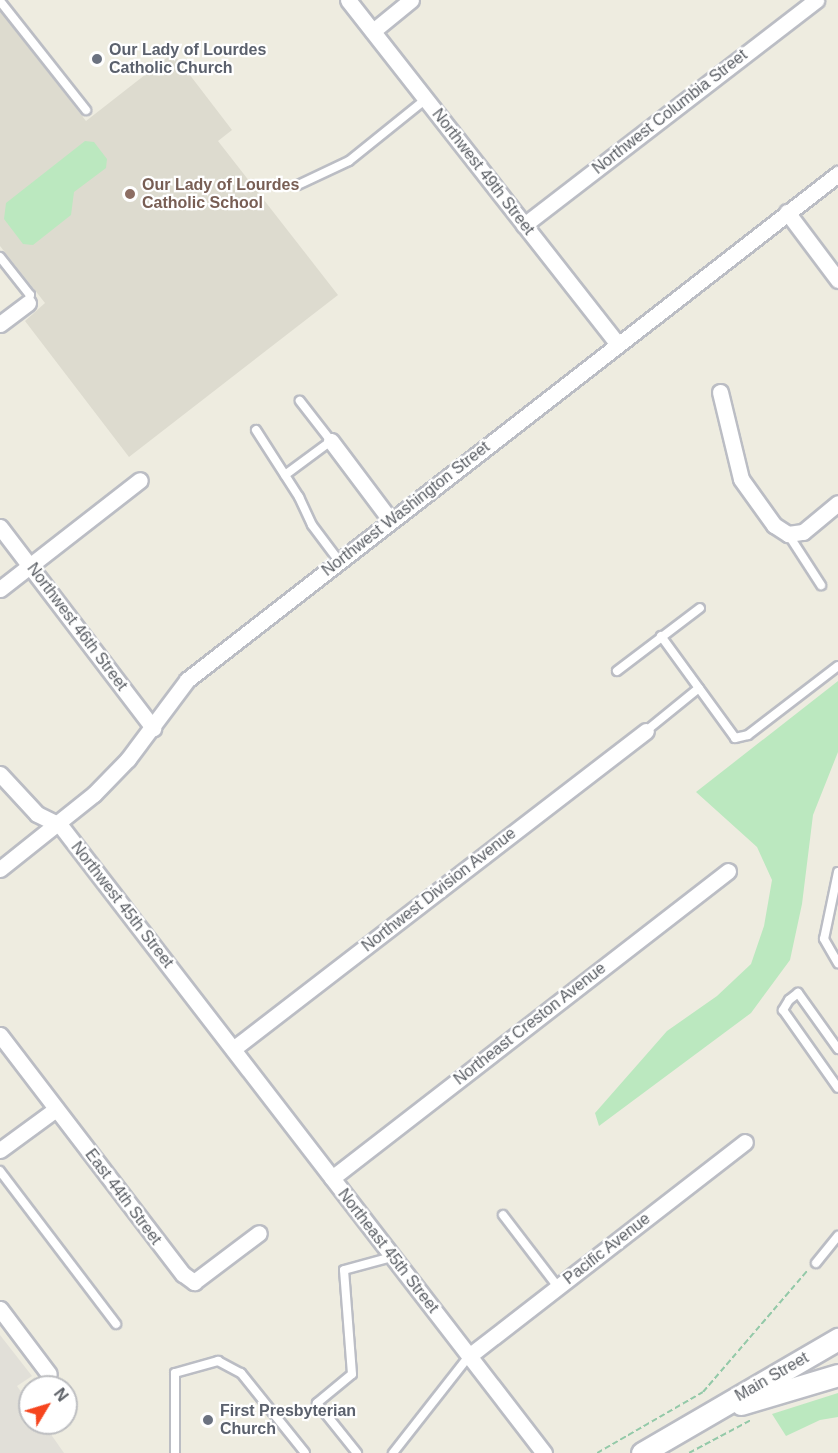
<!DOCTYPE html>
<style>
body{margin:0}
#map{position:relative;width:838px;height:1453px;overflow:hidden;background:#eeece0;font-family:Helvetica,sans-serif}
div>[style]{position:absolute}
.industrial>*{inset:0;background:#e1dfd8}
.education>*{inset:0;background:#dddbcf}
.green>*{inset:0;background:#bbe8bf}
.path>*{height:2px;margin-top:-1px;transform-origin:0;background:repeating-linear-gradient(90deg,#93c9a8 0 6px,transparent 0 9px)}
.roads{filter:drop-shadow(2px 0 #bbbdc4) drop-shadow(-2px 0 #bbbdc4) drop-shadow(0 2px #bbbdc4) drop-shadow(0 -2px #bbbdc4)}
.service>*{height:8px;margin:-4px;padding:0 4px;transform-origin:4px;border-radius:4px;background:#fff}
.minor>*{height:15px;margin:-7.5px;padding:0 7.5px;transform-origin:7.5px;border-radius:7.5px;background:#fff}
.secondary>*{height:21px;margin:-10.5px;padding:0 10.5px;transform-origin:10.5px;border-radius:10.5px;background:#fff}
.dots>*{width:16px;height:16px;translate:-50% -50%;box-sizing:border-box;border:3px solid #fff;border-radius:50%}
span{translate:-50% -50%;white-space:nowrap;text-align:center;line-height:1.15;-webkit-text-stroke:4.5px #fff;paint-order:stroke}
.worship-label{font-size:16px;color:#5b616d;font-weight:700}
.left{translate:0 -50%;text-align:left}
.street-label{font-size:16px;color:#595d63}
.education-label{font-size:16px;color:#785e54;font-weight:700}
.north{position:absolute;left:18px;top:1375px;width:60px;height:60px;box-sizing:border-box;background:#fff;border:2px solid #bdbec1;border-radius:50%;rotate:52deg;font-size:16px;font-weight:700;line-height:24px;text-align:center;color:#595d63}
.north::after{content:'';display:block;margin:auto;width:21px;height:27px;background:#f6451e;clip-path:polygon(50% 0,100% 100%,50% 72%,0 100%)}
</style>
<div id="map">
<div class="industrial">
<i style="clip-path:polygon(0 1335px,32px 1376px,17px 1386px,30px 1405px,30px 1423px,43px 1423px,64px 1453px,0 1453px)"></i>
</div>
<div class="education">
<i style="clip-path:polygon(0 11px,86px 121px,173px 53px,232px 130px,218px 141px,338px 295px,129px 457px,25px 321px,45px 303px,0 246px)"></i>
</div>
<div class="green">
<i style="clip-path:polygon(85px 141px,94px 142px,107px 159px,106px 168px,74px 192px,71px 215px,33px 245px,23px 244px,4px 219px,6px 203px)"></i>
<i style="clip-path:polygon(838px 681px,838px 752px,813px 815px,802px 904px,790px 960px,751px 1013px,599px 1126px,595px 1113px,667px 1031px,717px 996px,751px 964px,764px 926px,772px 880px,757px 847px,696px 792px)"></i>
<i style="clip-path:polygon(838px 1393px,838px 1417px,820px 1420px,786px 1436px,772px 1414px)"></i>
</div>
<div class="path">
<i style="left:597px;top:1453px;width:122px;rotate:-29.9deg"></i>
<i style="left:703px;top:1392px;width:160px;rotate:-49.3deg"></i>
<i style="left:689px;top:1453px;width:70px;rotate:-28deg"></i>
</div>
<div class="roads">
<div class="service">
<i style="left:0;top:1px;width:139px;rotate:51.7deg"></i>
<i style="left:298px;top:185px;width:56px;rotate:-25.2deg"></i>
<i style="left:349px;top:161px;width:99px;rotate:-38.8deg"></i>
<i style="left:0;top:257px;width:48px;rotate:51.7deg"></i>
<i style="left:30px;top:295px;width:8px;rotate:104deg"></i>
<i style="left:256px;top:430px;width:80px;rotate:57.3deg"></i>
<i style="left:299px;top:497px;width:31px;rotate:65deg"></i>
<i style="left:312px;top:525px;width:45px;rotate:53.1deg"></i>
<i style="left:285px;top:475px;width:57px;rotate:-36.5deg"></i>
<i style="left:331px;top:441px;width:51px;rotate:-127.8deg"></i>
<i style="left:788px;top:534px;width:61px;rotate:57.1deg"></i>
<i style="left:661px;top:636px;width:126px;rotate:54deg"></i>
<i style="left:735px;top:738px;width:13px;rotate:-13deg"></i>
<i style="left:748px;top:735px;width:113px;rotate:-37.5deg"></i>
<i style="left:617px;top:671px;width:104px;rotate:-37.2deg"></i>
<i style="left:646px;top:731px;width:68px;rotate:-39.1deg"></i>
<i style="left:838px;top:872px;width:68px;rotate:101.8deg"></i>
<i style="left:824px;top:939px;width:28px;rotate:60deg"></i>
<i style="left:838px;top:1049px;width:69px;rotate:-125.5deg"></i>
<i style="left:798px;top:993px;width:11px;rotate:142deg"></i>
<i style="left:789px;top:1000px;width:12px;rotate:121deg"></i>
<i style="left:783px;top:1010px;width:95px;rotate:54.8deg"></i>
<i style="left:0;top:1171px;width:192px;rotate:52.8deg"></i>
<i style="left:503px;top:1215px;width:91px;rotate:52.6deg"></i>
<i style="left:816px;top:1263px;width:35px;rotate:-51deg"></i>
<i style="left:175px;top:1453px;width:80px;rotate:-90deg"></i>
<i style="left:175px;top:1373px;width:45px;rotate:-15.6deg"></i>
<i style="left:218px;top:1361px;width:26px;rotate:28deg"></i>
<i style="left:241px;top:1373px;width:102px;rotate:51.3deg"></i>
<i style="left:357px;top:1453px;width:64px;rotate:-128.7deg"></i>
<i style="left:317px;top:1403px;width:45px;rotate:-39.6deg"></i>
<i style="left:352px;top:1374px;width:104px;rotate:-94.4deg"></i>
<i style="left:344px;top:1270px;width:50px;rotate:-15.2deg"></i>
<i style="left:393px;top:1453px;width:123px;rotate:-51.9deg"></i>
</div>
<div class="minor">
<i style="left:348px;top:0;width:436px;rotate:51.9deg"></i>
<i style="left:373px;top:31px;width:49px;rotate:-39.2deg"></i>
<i style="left:787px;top:212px;width:85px;rotate:53.1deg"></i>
<i style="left:524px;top:225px;width:369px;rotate:-37.6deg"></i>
<i style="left:0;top:324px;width:35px;rotate:-37deg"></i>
<i style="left:720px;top:392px;width:89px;rotate:76.4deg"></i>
<i style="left:741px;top:479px;width:57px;rotate:54.3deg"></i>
<i style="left:774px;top:525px;width:17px;rotate:33deg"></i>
<i style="left:788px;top:534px;width:15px;rotate:-8deg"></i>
<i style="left:803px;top:532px;width:45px;rotate:-39.6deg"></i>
<i style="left:331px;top:441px;width:100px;rotate:53.1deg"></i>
<i style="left:0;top:527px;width:253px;rotate:52.7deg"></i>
<i style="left:0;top:589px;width:177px;rotate:-37.9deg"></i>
<i style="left:0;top:774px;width:54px;rotate:47.2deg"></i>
<i style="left:37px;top:814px;width:25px;rotate:26deg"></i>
<i style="left:60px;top:825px;width:793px;rotate:52.38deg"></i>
<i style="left:0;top:869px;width:120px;rotate:-38.6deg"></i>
<i style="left:94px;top:794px;width:49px;rotate:-45.8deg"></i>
<i style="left:128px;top:759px;width:99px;rotate:-53.2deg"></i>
<i style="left:187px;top:680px;width:825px;rotate:-37.86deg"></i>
<i style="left:0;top:1035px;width:301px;rotate:52.6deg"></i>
<i style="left:183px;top:1274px;width:14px;rotate:36deg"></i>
<i style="left:194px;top:1282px;width:81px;rotate:-37deg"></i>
<i style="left:233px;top:1049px;width:521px;rotate:-37.6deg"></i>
<i style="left:0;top:1150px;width:69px;rotate:-36.2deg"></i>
<i style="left:332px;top:1178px;width:501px;rotate:-37.78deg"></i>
<i style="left:0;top:1309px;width:81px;rotate:53deg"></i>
<i style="left:469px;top:1356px;width:349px;rotate:-37.8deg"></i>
</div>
<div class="secondary">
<i style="left:741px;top:1404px;width:101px;rotate:-16.6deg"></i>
<i style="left:642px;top:1453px;width:227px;rotate:-30.2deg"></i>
</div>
</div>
<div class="dots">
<i style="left:97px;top:59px;background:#6b7280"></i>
<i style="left:130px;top:194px;background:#8d6e63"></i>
<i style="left:208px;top:1420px;background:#6b7280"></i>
</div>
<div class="worship-label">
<span class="left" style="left:109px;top:59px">Our Lady of Lourdes<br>Catholic Church</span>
<span class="left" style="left:220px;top:1420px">First Presbyterian<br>Church</span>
</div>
<div class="street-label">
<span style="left:670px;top:112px;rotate:-38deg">Northwest Columbia Street</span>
<span style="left:483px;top:172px;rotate:52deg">Northwest 49th Street</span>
<span style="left:406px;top:509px;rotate:-38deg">Northwest Washington Street</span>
<span style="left:77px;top:627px;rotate:53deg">Northwest 46th Street</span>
<span style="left:439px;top:890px;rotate:-38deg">Northwest Division Avenue</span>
<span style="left:122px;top:905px;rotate:52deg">Northwest 45th Street</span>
<span style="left:530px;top:1024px;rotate:-38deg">Northeast Creston Avenue</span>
<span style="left:123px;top:1197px;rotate:53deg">East 44th Street</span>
<span style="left:607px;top:1249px;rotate:-38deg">Pacific Avenue</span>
<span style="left:388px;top:1251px;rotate:52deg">Northeast 45th Street</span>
<span style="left:772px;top:1377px;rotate:-30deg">Main Street</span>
</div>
<div class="education-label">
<span class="left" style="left:142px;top:194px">Our Lady of Lourdes<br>Catholic School</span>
</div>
<div class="north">N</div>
</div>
